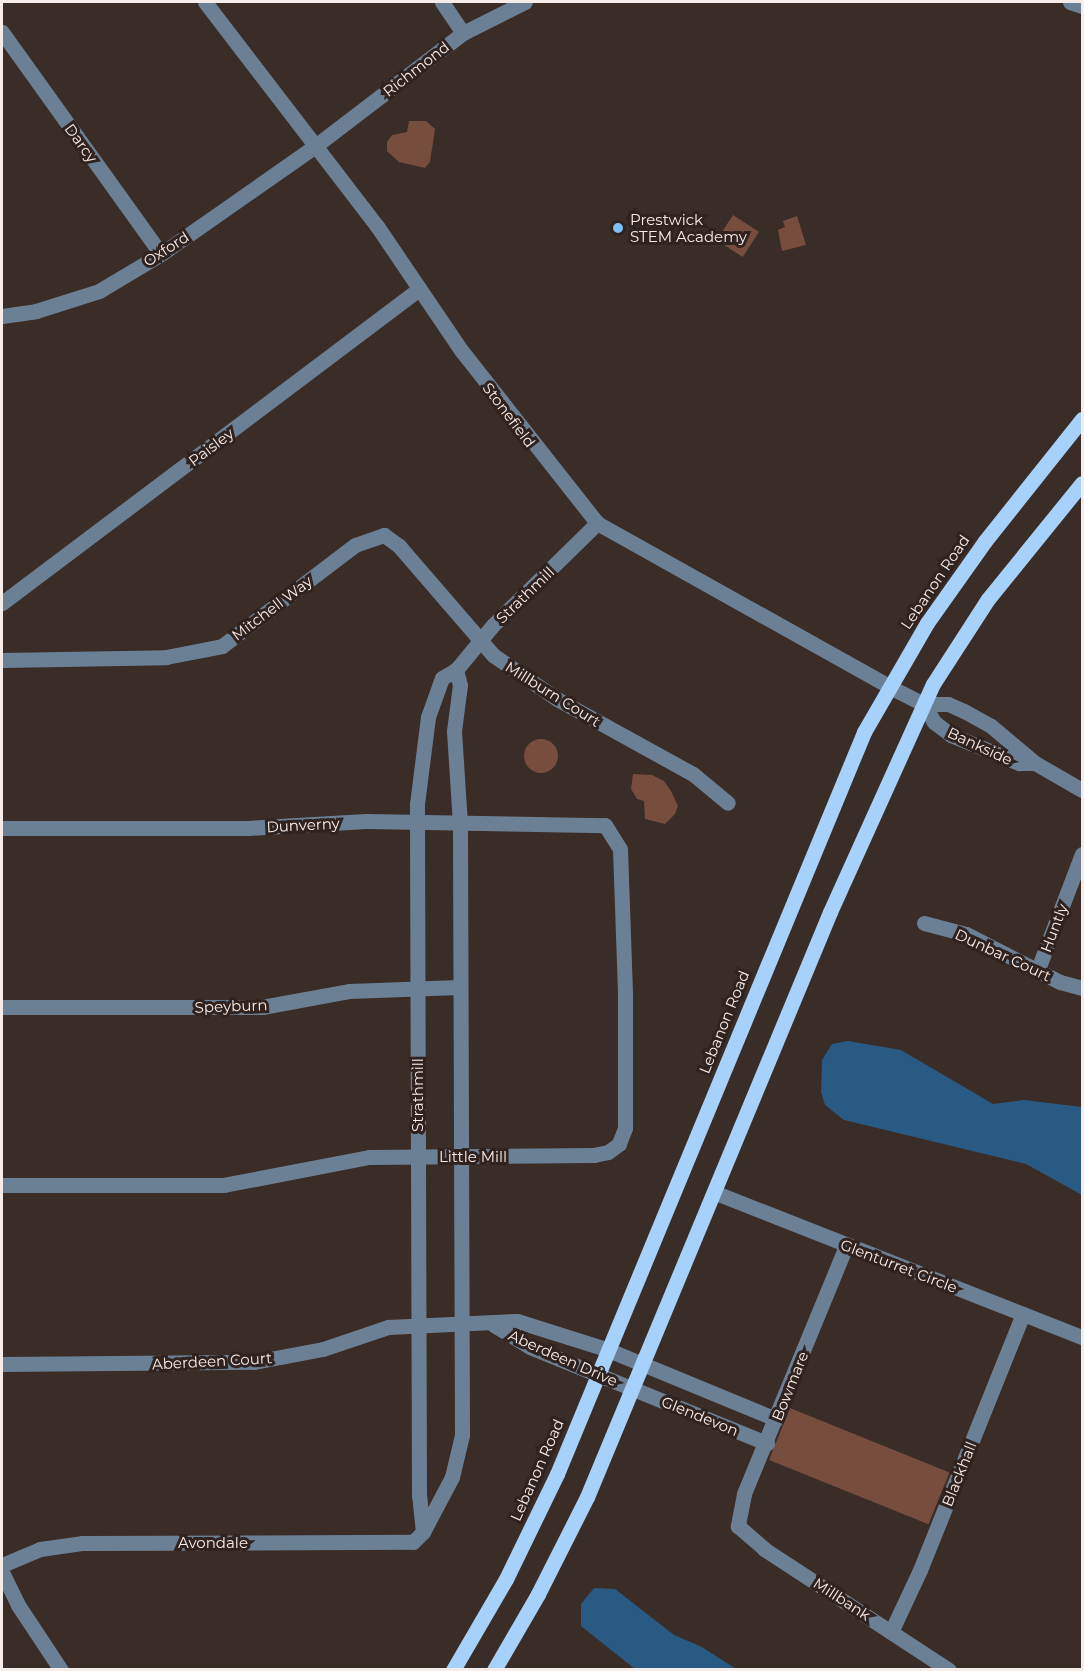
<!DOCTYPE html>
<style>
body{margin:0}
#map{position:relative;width:1084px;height:1671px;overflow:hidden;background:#3a2c27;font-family:Montserrat,sans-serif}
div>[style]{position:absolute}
.green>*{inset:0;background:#774d3e;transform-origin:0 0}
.round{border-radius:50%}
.water>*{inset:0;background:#295a84}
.minor>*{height:15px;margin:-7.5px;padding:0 7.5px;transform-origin:7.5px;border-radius:7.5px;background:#6c8095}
.major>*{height:15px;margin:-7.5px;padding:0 7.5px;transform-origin:7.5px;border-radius:7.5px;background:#a6d1fb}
.dots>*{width:16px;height:16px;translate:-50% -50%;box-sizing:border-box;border:3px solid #30221e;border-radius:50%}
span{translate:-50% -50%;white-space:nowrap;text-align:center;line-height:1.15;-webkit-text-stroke:6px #30221e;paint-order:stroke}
.street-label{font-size:15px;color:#f6ece9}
.poi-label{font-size:15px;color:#f6ece9}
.left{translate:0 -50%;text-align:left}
.frame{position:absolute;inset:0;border:3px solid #f6ece9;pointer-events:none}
</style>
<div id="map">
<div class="green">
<i style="clip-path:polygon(409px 121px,426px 121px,435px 129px,430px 162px,425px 168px,399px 162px,387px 151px,387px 142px,392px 135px,407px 132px)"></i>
<i style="left:733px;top:215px;width:31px;height:30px;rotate:33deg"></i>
<i style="clip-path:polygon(797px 216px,806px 245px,782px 251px,778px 230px,785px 227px,783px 221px)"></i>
<i class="round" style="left:524px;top:739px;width:34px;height:34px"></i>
<i style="clip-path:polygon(633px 774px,652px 775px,664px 781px,671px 791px,678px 806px,675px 814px,665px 824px,645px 819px,644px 801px,637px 799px,631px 789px)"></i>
<i style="left:790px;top:1408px;width:172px;height:56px;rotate:22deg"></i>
</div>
<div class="water">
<i style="clip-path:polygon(848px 1041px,901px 1050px,993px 1104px,1024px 1100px,1082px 1107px,1082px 1195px,1026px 1164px,844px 1120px,825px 1105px,821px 1092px,822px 1060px,832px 1044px)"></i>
<i style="clip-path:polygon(594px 1588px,615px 1589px,674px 1635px,702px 1647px,736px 1669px,635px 1669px,581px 1626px,581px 1604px)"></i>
</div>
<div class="minor">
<i style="left:205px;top:2px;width:282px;rotate:52.5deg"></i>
<i style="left:377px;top:226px;width:150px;rotate:55.9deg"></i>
<i style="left:461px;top:350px;width:220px;rotate:51.8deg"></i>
<i style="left:597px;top:523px;width:336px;rotate:29.2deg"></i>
<i style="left:890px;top:687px;width:38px;rotate:27deg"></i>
<i style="left:924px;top:704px;width:24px"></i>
<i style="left:948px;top:704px;width:17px;rotate:24deg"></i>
<i style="left:964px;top:711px;width:31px;rotate:29deg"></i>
<i style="left:991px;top:726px;width:57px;rotate:40.1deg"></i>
<i style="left:1035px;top:763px;width:54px;rotate:29.9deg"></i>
<i style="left:442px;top:2px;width:37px;rotate:56deg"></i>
<i style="left:1070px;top:2px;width:13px;rotate:18deg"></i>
<i style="left:2px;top:32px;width:273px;rotate:54.4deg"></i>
<i style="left:2px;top:316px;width:34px;rotate:-8deg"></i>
<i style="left:36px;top:311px;width:66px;rotate:-17.6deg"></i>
<i style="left:99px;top:291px;width:72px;rotate:-30.8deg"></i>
<i style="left:161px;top:254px;width:187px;rotate:-35deg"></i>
<i style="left:314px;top:147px;width:188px;rotate:-37.4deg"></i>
<i style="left:463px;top:33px;width:69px;rotate:-26.6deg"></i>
<i style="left:2px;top:603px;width:522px;rotate:-36.98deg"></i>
<i style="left:2px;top:660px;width:164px;rotate:-1deg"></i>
<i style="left:166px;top:657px;width:57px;rotate:-11.1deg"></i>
<i style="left:222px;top:646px;width:167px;rotate:-37.2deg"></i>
<i style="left:355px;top:545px;width:31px;rotate:-19deg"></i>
<i style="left:384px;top:535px;width:19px;rotate:36deg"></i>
<i style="left:399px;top:546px;width:144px;rotate:49.2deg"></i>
<i style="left:493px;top:655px;width:78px;rotate:34.5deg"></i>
<i style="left:557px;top:699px;width:155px;rotate:28.9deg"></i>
<i style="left:693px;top:774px;width:45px;rotate:39.6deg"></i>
<i style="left:924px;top:704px;width:21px;rotate:61deg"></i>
<i style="left:934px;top:722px;width:21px;rotate:37deg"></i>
<i style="left:951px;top:735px;width:74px;rotate:22.4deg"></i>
<i style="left:1019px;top:763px;width:16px"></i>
<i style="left:2px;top:828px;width:245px"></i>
<i style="left:247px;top:828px;width:119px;rotate:-3.4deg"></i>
<i style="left:366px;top:821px;width:239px;rotate:1deg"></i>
<i style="left:605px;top:825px;width:28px;rotate:58deg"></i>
<i style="left:620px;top:849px;width:146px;rotate:88deg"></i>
<i style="left:625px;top:995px;width:133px;rotate:90deg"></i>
<i style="left:625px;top:1128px;width:17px;rotate:111deg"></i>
<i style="left:619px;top:1144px;width:14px;rotate:144deg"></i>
<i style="left:608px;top:1152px;width:14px;rotate:168deg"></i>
<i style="left:594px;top:1155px;width:225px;rotate:179.5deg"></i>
<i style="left:369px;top:1157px;width:148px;rotate:169.1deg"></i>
<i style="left:224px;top:1185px;width:222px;rotate:180deg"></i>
<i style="left:924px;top:923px;width:43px;rotate:14.7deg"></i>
<i style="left:966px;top:934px;width:106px;rotate:27.1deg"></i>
<i style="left:1060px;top:982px;width:23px;rotate:15deg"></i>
<i style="left:1038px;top:969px;width:123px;rotate:-69.1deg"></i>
<i style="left:2px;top:1007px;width:260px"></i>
<i style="left:262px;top:1007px;width:88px;rotate:-10.4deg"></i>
<i style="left:349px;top:991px;width:110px;rotate:-2.1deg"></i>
<i style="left:716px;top:1193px;width:393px;rotate:21.5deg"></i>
<i style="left:846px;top:1246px;width:268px;rotate:112.4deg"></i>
<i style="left:744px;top:1494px;width:33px;rotate:101deg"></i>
<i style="left:738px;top:1526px;width:35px;rotate:41deg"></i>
<i style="left:764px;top:1549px;width:221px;rotate:33.2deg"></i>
<i style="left:494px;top:1325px;width:42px;rotate:31.4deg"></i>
<i style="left:530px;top:1347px;width:256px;rotate:22.1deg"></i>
<i style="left:2px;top:1364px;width:252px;rotate:-0.5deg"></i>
<i style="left:254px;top:1362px;width:70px;rotate:-10.7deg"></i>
<i style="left:323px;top:1349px;width:69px;rotate:-18.7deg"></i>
<i style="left:388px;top:1327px;width:129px;rotate:-2.7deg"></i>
<i style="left:517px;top:1321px;width:93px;rotate:17.5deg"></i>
<i style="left:606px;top:1349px;width:184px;rotate:22.4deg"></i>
<i style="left:423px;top:1532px;width:36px;rotate:-96deg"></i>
<i style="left:419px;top:1496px;width:692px;rotate:-90.17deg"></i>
<i style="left:417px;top:804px;width:88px;rotate:-82.8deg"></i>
<i style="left:428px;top:717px;width:41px;rotate:-70.3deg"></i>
<i style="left:442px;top:678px;width:16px;rotate:-30deg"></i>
<i style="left:456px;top:670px;width:58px;rotate:-50.6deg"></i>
<i style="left:493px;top:625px;width:146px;rotate:-44.4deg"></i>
<i style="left:2px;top:1565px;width:41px;rotate:-22.8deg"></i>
<i style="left:40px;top:1549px;width:42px;rotate:-8.1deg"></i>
<i style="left:82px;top:1543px;width:331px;rotate:-0.2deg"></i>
<i style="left:413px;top:1542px;width:14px;rotate:-45deg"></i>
<i style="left:423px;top:1532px;width:62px;rotate:-62.2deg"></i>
<i style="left:452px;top:1477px;width:43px;rotate:-76.6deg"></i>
<i style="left:462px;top:1435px;width:611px;rotate:-90.19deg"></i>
<i style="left:460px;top:824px;width:93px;rotate:-93.7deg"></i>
<i style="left:454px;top:731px;width:46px;rotate:-82.6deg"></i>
<i style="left:460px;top:685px;width:16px;rotate:-105deg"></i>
<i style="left:2px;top:1572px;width:37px;rotate:64deg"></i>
<i style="left:18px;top:1605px;width:78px;rotate:56.5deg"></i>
<i style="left:891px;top:1632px;width:68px;rotate:-64.9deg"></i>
<i style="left:920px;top:1570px;width:276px;rotate:-68.1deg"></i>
</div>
<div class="major">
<i style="left:453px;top:1670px;width:105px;rotate:-59.8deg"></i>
<i style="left:506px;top:1579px;width:117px;rotate:-64.1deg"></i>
<i style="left:557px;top:1474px;width:803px;rotate:-67.52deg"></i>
<i style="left:864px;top:732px;width:126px;rotate:-60deg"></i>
<i style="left:927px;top:623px;width:100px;rotate:-54.7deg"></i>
<i style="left:985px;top:541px;width:156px;rotate:-51.5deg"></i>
<i style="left:494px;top:1670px;width:88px;rotate:-59.9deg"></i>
<i style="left:538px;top:1594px;width:109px;rotate:-63.2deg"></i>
<i style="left:587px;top:1497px;width:633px;rotate:-67.44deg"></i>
<i style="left:830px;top:912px;width:250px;rotate:-65.7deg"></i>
<i style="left:933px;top:684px;width:101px;rotate:-57.1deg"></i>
<i style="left:988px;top:599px;width:149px;rotate:-51deg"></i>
</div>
<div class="dots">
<i style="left:618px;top:228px;background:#7ebef9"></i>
</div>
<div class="street-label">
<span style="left:416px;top:69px;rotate:-38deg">Richmond</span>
<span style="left:81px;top:143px;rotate:54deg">Darcy</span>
<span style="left:166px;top:249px;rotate:-33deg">Oxford</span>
<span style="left:509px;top:415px;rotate:53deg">Stonefield</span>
<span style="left:211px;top:447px;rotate:-37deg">Paisley</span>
<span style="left:935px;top:582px;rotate:-56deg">Lebanon Road</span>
<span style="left:525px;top:595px;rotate:-44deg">Strathmill</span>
<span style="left:272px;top:608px;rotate:-37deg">Mitchell Way</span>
<span style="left:553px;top:694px;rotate:32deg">Millburn Court</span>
<span style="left:980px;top:746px;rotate:25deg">Bankside</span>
<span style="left:303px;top:825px;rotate:-3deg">Dunverny</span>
<span style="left:1054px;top:928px;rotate:-69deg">Huntly</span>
<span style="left:1003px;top:955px;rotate:25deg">Dunbar Court</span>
<span style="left:231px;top:1006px;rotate:-2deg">Speyburn</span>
<span style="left:724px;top:1022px;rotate:-68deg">Lebanon Road</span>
<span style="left:418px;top:1095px;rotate:-90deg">Strathmill</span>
<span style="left:473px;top:1157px">Little Mill</span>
<span style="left:899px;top:1266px;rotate:21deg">Glenturret Circle</span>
<span style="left:563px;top:1358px;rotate:24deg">Aberdeen Drive</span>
<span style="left:212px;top:1361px;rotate:-3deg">Aberdeen Court</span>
<span style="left:790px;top:1386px;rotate:-68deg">Bowmare</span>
<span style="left:700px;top:1416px;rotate:22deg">Glendevon</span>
<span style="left:537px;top:1470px;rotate:-66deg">Lebanon Road</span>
<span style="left:959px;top:1474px;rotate:-68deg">Blackhall</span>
<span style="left:213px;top:1543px">Avondale</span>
<span style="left:842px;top:1599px;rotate:33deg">Millbank</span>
</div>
<div class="poi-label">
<span class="left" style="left:630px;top:228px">Prestwick<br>STEM Academy</span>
</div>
<div class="frame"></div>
</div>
